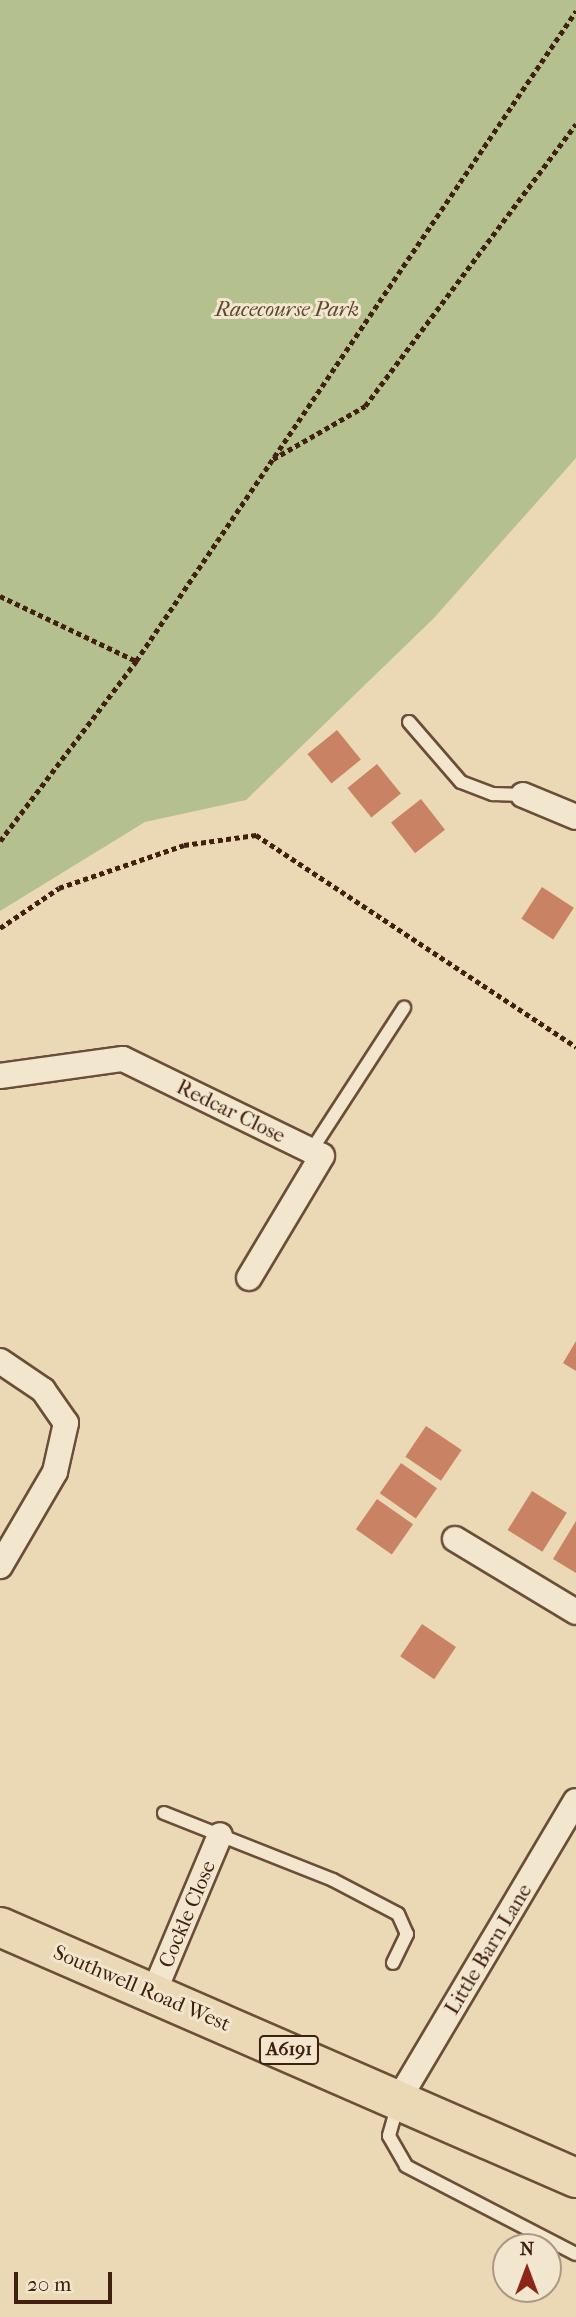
<!DOCTYPE html>
<style>
body{margin:0}
#map{position:relative;width:576px;height:2317px;overflow:hidden;background:#ebd9b5;font-family:"IM FELL French Canon",serif}
div>[style]{position:absolute}
.green>*{inset:0;background:#b5c08f}
.building>*{inset:0;background:#c98364;transform-origin:0 0}
.path>*{height:4.5px;margin-top:-2.25px;transform-origin:0;background:repeating-linear-gradient(90deg,#40200f 0 5px,transparent 0 8.5px)}
.roads{filter:drop-shadow(2px 0 #6b4e38) drop-shadow(-2px 0 #6b4e38) drop-shadow(0 2px #6b4e38) drop-shadow(0 -2px #6b4e38)}
.lane>*{height:12px;margin:-6px;padding:0 6px;transform-origin:6px;border-radius:6px;background:#f2e6cf}
.street>*{height:24px;margin:-12px;padding:0 12px;transform-origin:12px;border-radius:12px;background:#f2e6cf}
.primary>*{height:38px;margin:-19px;padding:0 19px;transform-origin:19px;border-radius:19px;background:#ebd9b5}
span{translate:-50% -50%;white-space:nowrap;text-align:center;line-height:1.15;-webkit-text-stroke:6px #f2e6cf;paint-order:stroke}
.shield-label span{padding:2px 5px;background:#f2e6cf;border:2px solid;border-radius:5px;-webkit-text-stroke-width:0}
.shield-label{font-size:19px;color:#40200f;font-weight:700}
.park-label{font-size:21px;color:#5d482f;font-style:italic}
.street-label{font-size:21px;color:#40200f}
.north{position:absolute;left:492px;top:2233px;width:70px;height:70px;box-sizing:border-box;background:#f2e6cf;border:2px solid #ab9782;border-radius:50%;rotate:0deg;font-size:19px;font-weight:700;line-height:28px;text-align:center;color:#40200f}
.north::after{content:'';display:block;margin:auto;width:24px;height:32px;background:#8f2418;clip-path:polygon(50% 0,100% 100%,50% 72%,0 100%)}
.scale{position:absolute;left:14px;top:2272px;width:98px;height:32px;box-sizing:border-box;border:4px solid #40200f;border-top:0;padding-left:9px;font-size:21px;line-height:24px;white-space:nowrap;color:#40200f;-webkit-text-stroke:5px #f2e6cf;paint-order:stroke}
</style>
<div id="map">
<div class="green">
<i style="clip-path:polygon(0 0,576px 0,576px 458px,434px 618px,246px 800px,145px 822px,0 911px)"></i>
</div>
<div class="building">
<i style="left:337px;top:730px;width:38px;height:38px;rotate:51deg"></i>
<i style="left:377px;top:764px;width:38px;height:38px;rotate:51deg"></i>
<i style="left:421px;top:799px;width:39px;height:38px;rotate:52deg"></i>
<i style="left:542px;top:887px;width:38px;height:38px;rotate:33deg"></i>
<i style="clip-path:polygon(576px 1341px,576px 1371px,563px 1363px)"></i>
<i style="left:426px;top:1426px;width:43px;height:37px;rotate:34deg"></i>
<i style="left:401px;top:1463px;width:44px;height:37px;rotate:35deg"></i>
<i style="left:532px;top:1491px;width:41px;height:46px;rotate:32deg"></i>
<i style="left:377px;top:1499px;width:44px;height:37px;rotate:35deg"></i>
<i style="clip-path:polygon(576px 1521px,576px 1573px,553px 1559px)"></i>
<i style="left:422px;top:1624px;width:41px;height:39px;rotate:34deg"></i>
</div>
<div class="path">
<i style="left:273px;top:459px;width:106px;rotate:-29.9deg"></i>
<i style="left:365px;top:406px;width:352px;rotate:-53.2deg"></i>
<i style="left:0;top:596px;width:151px;rotate:25.5deg"></i>
<i style="left:0;top:841px;width:226px;rotate:-52.9deg"></i>
<i style="left:136px;top:661px;width:785px;rotate:-55.91deg"></i>
<i style="left:0;top:928px;width:71px;rotate:-34.1deg"></i>
<i style="left:59px;top:888px;width:132px;rotate:-19deg"></i>
<i style="left:184px;top:845px;width:73px;rotate:-7.9deg"></i>
<i style="left:256px;top:835px;width:384px;rotate:33.5deg"></i>
</div>
<div class="roads">
<div class="lane">
<i style="left:409px;top:722px;width:79px;rotate:49.1deg"></i>
<i style="left:461px;top:782px;width:34px;rotate:21deg"></i>
<i style="left:493px;top:794px;width:30px;rotate:2deg"></i>
<i style="left:311px;top:1151px;width:171px;rotate:-57deg"></i>
<i style="left:164px;top:1813px;width:182px;rotate:21.6deg"></i>
<i style="left:333px;top:1880px;width:73px;rotate:27.6deg"></i>
<i style="left:398px;top:1914px;width:22px;rotate:66deg"></i>
<i style="left:407px;top:1934px;width:32px;rotate:116deg"></i>
<i style="left:398px;top:2104px;width:33px;rotate:106deg"></i>
<i style="left:389px;top:2136px;width:34px;rotate:60deg"></i>
<i style="left:406px;top:2166px;width:191px;rotate:27.4deg"></i>
</div>
<div class="street">
<i style="left:523px;top:795px;width:57px;rotate:22.5deg"></i>
<i style="left:0;top:1076px;width:124px;rotate:-7.9deg"></i>
<i style="left:123px;top:1059px;width:221px;rotate:26deg"></i>
<i style="left:322px;top:1156px;width:142px;rotate:120.9deg"></i>
<i style="left:0;top:1361px;width:52px;rotate:34deg"></i>
<i style="left:43px;top:1390px;width:40px;rotate:55.1deg"></i>
<i style="left:66px;top:1423px;width:50px;rotate:102.7deg"></i>
<i style="left:55px;top:1472px;width:109px;rotate:120.3deg"></i>
<i style="left:455px;top:1539px;width:141px;rotate:31.1deg"></i>
<i style="left:154px;top:1992px;width:170px;rotate:-67.2deg"></i>
<i style="left:400px;top:2097px;width:344px;rotate:-59.3deg"></i>
</div>
<div class="primary">
<i style="left:0;top:1927px;width:628px;rotate:23.55deg"></i>
</div>
</div>
<div class="shield-label">
<span style="left:289px;top:2050px">A6191</span>
</div>
<div class="park-label">
<span style="left:287px;top:309px">Racecourse Park</span>
</div>
<div class="street-label">
<span style="left:231px;top:1111px;rotate:26deg">Redcar Close</span>
<span style="left:187px;top:1914px;rotate:-67deg">Cockle Close</span>
<span style="left:488px;top:1949px;rotate:-59deg">Little Barn Lane</span>
<span style="left:142px;top:1988px;rotate:23deg">Southwell Road West</span>
</div>
<div class="north">N</div>
<div class="scale">20 m</div>
</div>
